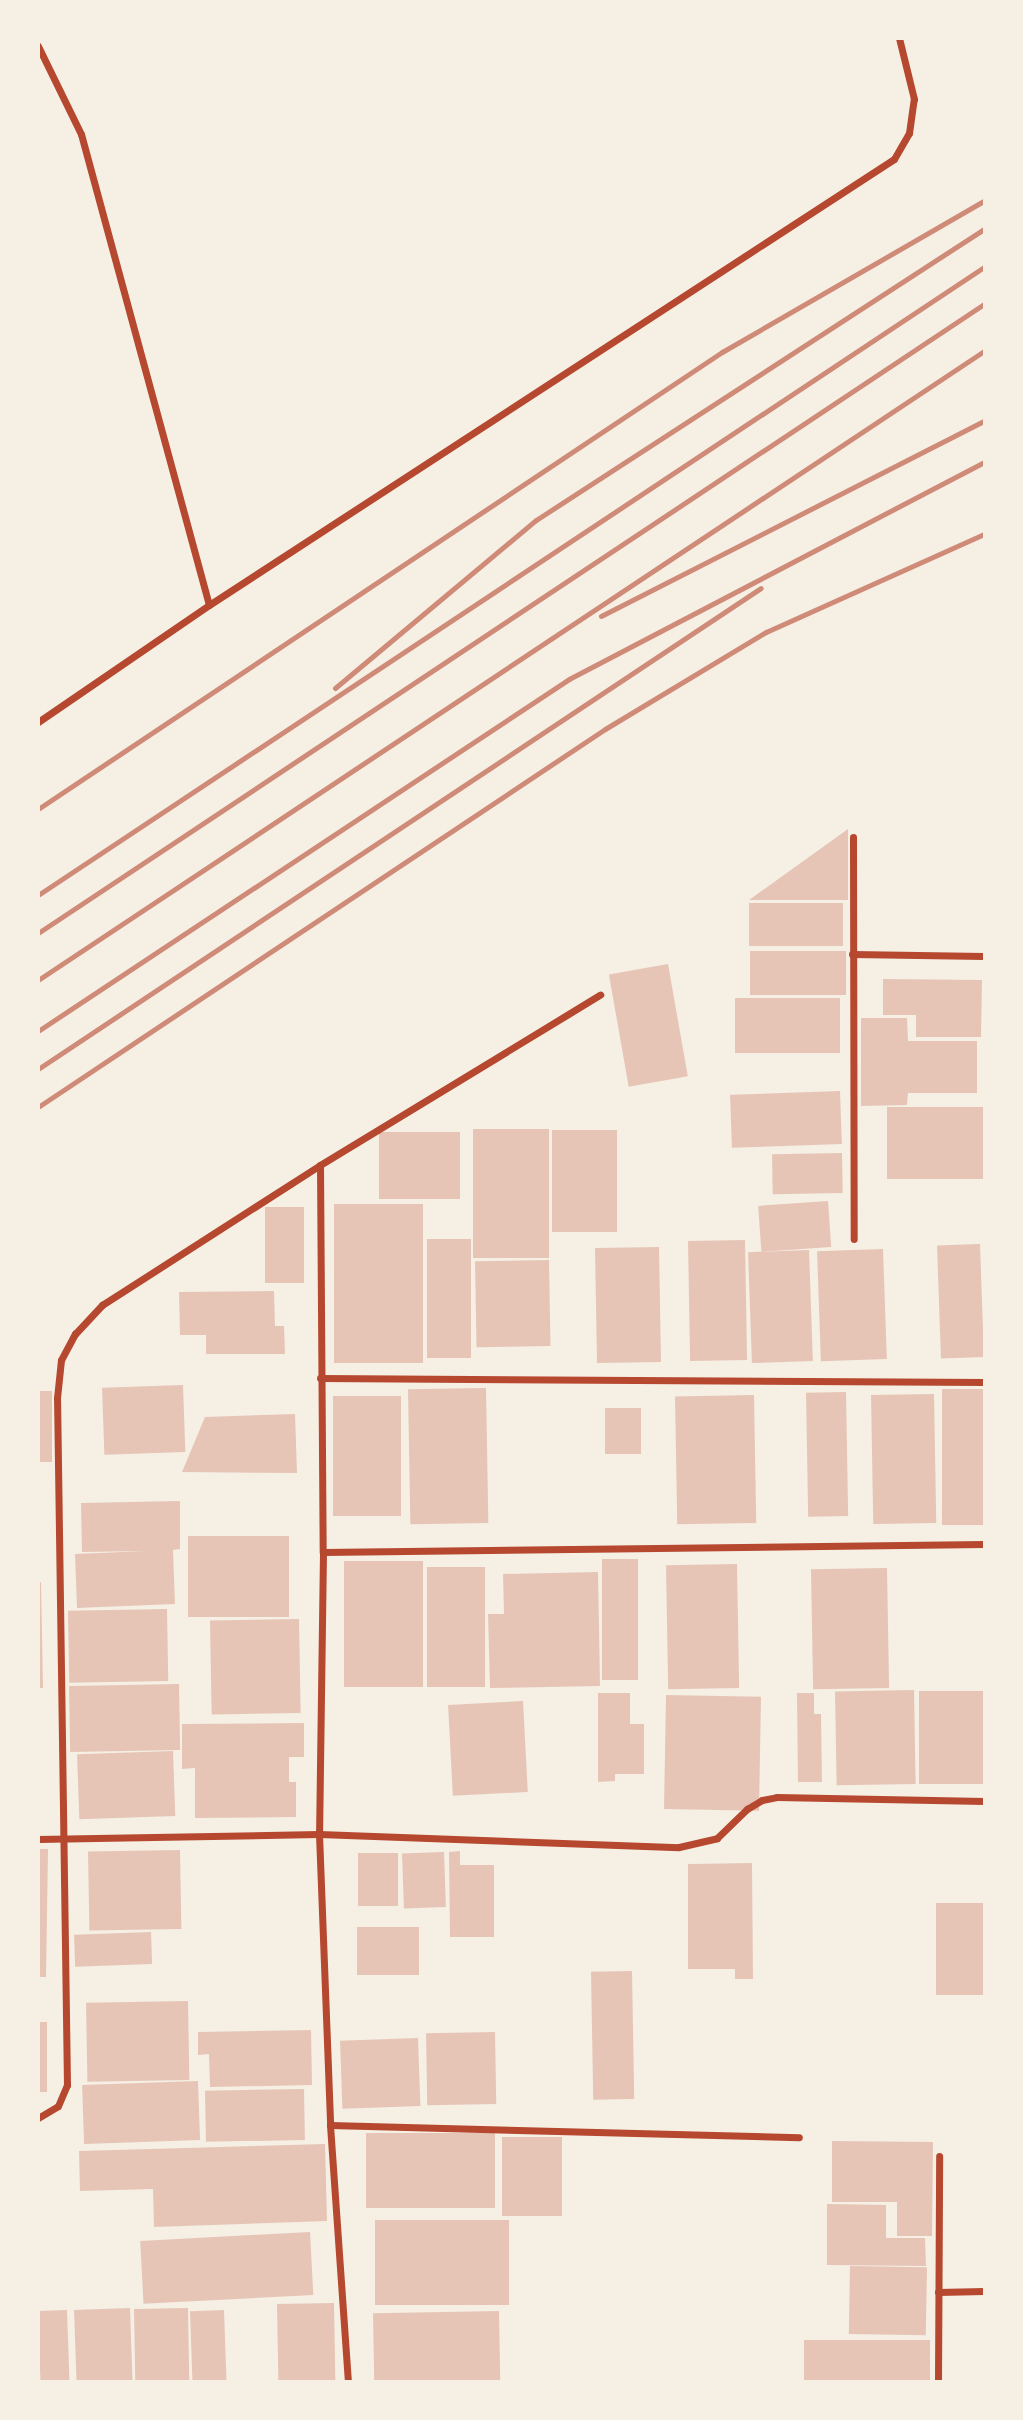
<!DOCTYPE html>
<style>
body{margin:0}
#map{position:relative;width:1023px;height:2420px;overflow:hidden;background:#f6efe4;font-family:Mulish,sans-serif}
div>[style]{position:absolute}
.building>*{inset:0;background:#e6c5b7;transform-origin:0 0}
.minor>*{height:7px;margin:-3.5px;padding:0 3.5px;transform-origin:3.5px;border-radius:3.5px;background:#b5482f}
.rail>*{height:5px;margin:-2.5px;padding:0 2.5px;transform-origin:2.5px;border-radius:2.5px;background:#cf8b77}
span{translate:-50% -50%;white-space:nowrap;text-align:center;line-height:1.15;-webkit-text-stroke:6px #f6efe4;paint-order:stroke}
.frame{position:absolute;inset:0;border:40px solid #f6efe4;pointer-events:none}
</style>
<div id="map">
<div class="building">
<i style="clip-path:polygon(848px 829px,848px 900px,749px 900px)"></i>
<i style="left:843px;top:903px;width:43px;height:94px;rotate:90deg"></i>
<i style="left:750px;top:951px;width:96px;height:44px"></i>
<i style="left:668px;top:964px;width:114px;height:60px;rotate:80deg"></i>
<i style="clip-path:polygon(883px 979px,982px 980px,981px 1037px,916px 1037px,916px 1015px,883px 1015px)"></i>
<i style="left:735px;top:998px;width:105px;height:55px"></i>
<i style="clip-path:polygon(861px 1018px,907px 1018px,908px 1041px,977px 1041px,977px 1093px,908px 1093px,907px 1105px,861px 1106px)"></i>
<i style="left:840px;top:1091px;width:53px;height:110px;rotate:88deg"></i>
<i style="left:984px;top:1107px;width:72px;height:97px;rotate:90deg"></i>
<i style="left:549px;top:1129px;width:129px;height:76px;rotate:90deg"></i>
<i style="left:552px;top:1130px;width:65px;height:102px"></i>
<i style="left:460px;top:1132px;width:67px;height:81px;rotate:90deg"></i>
<i style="left:842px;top:1153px;width:40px;height:70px;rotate:89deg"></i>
<i style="left:828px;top:1201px;width:46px;height:70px;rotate:86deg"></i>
<i style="left:334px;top:1204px;width:89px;height:159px"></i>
<i style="left:265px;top:1207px;width:39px;height:76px"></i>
<i style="left:427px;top:1239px;width:44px;height:119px"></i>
<i style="left:745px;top:1240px;width:120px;height:57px;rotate:89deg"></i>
<i style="left:980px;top:1244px;width:113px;height:43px;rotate:88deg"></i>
<i style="left:659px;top:1247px;width:115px;height:64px;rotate:89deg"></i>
<i style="left:883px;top:1249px;width:110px;height:66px;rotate:88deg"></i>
<i style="left:809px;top:1250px;width:111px;height:61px;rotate:88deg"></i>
<i style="left:549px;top:1260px;width:86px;height:74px;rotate:89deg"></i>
<i style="clip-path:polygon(274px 1291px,275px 1326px,284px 1326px,285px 1354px,206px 1354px,206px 1335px,180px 1335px,179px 1292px)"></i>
<i style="left:183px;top:1385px;width:67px;height:81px;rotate:88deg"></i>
<i style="left:486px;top:1388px;width:135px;height:78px;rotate:89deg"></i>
<i style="left:984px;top:1389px;width:136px;height:42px;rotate:90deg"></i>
<i style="left:38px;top:1391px;width:14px;height:71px"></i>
<i style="left:846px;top:1392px;width:124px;height:40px;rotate:89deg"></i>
<i style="left:934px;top:1394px;width:129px;height:63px;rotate:89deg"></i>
<i style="left:754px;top:1395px;width:128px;height:79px;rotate:89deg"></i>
<i style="left:401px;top:1396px;width:120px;height:68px;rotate:90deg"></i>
<i style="left:605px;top:1408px;width:36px;height:46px"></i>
<i style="clip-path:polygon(295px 1414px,297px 1473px,182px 1472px,205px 1417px)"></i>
<i style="clip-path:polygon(180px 1501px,180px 1549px,173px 1550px,175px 1604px,77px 1608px,75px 1554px,147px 1551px,82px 1552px,81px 1503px)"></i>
<i style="left:188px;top:1536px;width:101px;height:81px"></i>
<i style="left:638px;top:1559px;width:121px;height:36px;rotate:90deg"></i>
<i style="left:344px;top:1561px;width:79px;height:126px"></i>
<i style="left:737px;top:1564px;width:124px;height:71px;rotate:89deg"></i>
<i style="left:427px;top:1567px;width:58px;height:120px"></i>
<i style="left:887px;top:1568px;width:120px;height:76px;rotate:89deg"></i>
<i style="clip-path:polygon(598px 1572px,600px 1686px,490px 1688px,488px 1614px,504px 1614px,503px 1574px)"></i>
<i style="clip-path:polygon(38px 1582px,41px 1582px,43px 1688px,38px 1688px)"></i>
<i style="left:167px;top:1609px;width:72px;height:99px;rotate:89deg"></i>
<i style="left:299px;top:1619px;width:94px;height:89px;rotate:89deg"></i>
<i style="left:179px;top:1684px;width:66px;height:110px;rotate:89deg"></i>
<i style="left:914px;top:1690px;width:94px;height:79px;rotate:89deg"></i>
<i style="left:984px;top:1691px;width:93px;height:65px;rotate:90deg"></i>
<i style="clip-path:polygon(598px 1693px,630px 1693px,630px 1724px,644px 1724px,644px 1774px,615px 1774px,615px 1781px,598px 1782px)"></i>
<i style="clip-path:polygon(797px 1693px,814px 1693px,814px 1714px,821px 1714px,822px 1782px,798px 1782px)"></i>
<i style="left:666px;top:1695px;width:95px;height:114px;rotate:1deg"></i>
<i style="left:523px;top:1701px;width:91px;height:75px;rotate:87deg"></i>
<i style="clip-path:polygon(304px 1723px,304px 1757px,289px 1757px,289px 1782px,296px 1782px,296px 1817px,195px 1818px,195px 1768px,182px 1769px,182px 1724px)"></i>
<i style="left:173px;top:1751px;width:65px;height:96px;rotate:88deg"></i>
<i style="clip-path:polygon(38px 1849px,48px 1849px,46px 1977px,38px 1977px)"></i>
<i style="left:180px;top:1850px;width:79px;height:92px;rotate:89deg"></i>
<i style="clip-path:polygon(460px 1851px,460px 1865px,494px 1865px,494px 1937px,450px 1937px,449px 1852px)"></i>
<i style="left:444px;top:1852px;width:55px;height:42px;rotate:88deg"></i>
<i style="left:358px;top:1853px;width:40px;height:53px"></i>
<i style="clip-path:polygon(752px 1863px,753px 1979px,735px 1979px,735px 1969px,688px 1969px,688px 1864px)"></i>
<i style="left:936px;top:1903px;width:48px;height:92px"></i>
<i style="left:419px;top:1927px;width:48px;height:62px;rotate:90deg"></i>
<i style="left:151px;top:1932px;width:32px;height:77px;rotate:88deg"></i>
<i style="left:632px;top:1971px;width:128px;height:41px;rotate:89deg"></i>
<i style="left:188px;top:2001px;width:79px;height:102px;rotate:89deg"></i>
<i style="left:38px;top:2022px;width:9px;height:70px"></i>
<i style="clip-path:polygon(311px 2030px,312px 2085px,210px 2087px,209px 2054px,198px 2055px,198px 2032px)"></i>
<i style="left:495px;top:2032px;width:72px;height:69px;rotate:89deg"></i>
<i style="left:418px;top:2038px;width:68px;height:78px;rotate:88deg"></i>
<i style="left:198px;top:2081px;width:59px;height:116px;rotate:88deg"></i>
<i style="left:304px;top:2089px;width:51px;height:99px;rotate:89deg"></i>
<i style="left:495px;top:2133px;width:75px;height:129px;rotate:90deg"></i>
<i style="left:562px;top:2137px;width:79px;height:60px;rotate:90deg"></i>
<i style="clip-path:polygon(832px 2141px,933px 2142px,932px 2236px,897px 2236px,897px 2202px,832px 2202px)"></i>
<i style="clip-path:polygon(325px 2144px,327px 2221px,154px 2227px,153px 2189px,80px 2191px,79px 2151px)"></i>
<i style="clip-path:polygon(827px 2204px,886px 2205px,886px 2238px,925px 2238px,926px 2266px,827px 2265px)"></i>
<i style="left:509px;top:2220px;width:85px;height:134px;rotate:90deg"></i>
<i style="left:310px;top:2232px;width:63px;height:170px;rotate:87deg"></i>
<i style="left:850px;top:2266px;width:77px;height:68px;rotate:1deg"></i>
<i style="left:334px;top:2303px;width:79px;height:57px;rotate:89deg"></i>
<i style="left:130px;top:2308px;width:74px;height:56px;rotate:88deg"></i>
<i style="left:188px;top:2308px;width:74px;height:54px;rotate:89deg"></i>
<i style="left:67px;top:2310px;width:72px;height:29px;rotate:88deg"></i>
<i style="left:224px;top:2310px;width:72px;height:34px;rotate:88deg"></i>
<i style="left:499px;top:2311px;width:71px;height:126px;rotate:89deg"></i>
<i style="left:804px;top:2340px;width:126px;height:42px"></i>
</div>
<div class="minor">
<i style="left:38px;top:46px;width:98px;rotate:64deg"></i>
<i style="left:81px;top:134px;width:488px;rotate:74.8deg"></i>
<i style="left:38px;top:722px;width:207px;rotate:-34.4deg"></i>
<i style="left:209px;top:605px;width:817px;rotate:-33.07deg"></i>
<i style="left:894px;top:159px;width:30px;rotate:-60deg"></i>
<i style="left:909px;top:133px;width:34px;rotate:-82deg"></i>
<i style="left:914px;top:99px;width:63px;rotate:-103.8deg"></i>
<i style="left:853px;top:837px;width:402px;rotate:89.9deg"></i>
<i style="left:852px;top:954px;width:132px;rotate:0.9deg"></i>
<i style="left:320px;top:1165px;width:387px;rotate:89.6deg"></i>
<i style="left:323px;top:1552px;width:282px;rotate:90.8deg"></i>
<i style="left:319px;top:1834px;width:291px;rotate:87.8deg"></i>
<i style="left:330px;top:2125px;width:258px;rotate:86deg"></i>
<i style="left:320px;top:1378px;width:664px;rotate:0.35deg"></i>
<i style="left:323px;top:1552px;width:661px;rotate:-0.69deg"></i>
<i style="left:38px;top:1839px;width:281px;rotate:-1deg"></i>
<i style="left:319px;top:1834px;width:360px;rotate:2.1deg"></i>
<i style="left:679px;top:1847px;width:39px;rotate:-13deg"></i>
<i style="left:717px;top:1838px;width:42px;rotate:-44deg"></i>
<i style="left:747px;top:1809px;width:17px;rotate:-31deg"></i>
<i style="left:762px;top:1800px;width:15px;rotate:-11deg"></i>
<i style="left:777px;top:1797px;width:207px;rotate:1.1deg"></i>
<i style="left:38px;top:2118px;width:23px;rotate:-31deg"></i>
<i style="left:58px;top:2106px;width:23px;rotate:-67deg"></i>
<i style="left:67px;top:2085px;width:687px;rotate:-90.83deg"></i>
<i style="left:57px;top:1398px;width:38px;rotate:-84deg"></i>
<i style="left:61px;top:1360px;width:30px;rotate:-62deg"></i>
<i style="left:75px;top:1334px;width:40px;rotate:-47deg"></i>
<i style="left:102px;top:1305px;width:259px;rotate:-32.7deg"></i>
<i style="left:320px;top:1165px;width:328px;rotate:-31.3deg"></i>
<i style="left:330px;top:2125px;width:469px;rotate:1.5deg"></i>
<i style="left:938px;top:2292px;width:46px;rotate:-1.2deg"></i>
<i style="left:938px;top:2382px;width:226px;rotate:-89.7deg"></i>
</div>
<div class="rail">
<i style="left:601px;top:616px;width:430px;rotate:-27deg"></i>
<i style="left:335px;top:688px;width:262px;rotate:-39.9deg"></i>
<i style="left:536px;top:520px;width:534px;rotate:-33.01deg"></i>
<i style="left:38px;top:809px;width:823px;rotate:-33.75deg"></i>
<i style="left:722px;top:352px;width:302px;rotate:-30deg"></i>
<i style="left:38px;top:895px;width:1135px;rotate:-33.58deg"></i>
<i style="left:38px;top:933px;width:1136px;rotate:-33.62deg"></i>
<i style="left:38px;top:980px;width:1136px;rotate:-33.62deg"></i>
<i style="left:38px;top:1031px;width:637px;rotate:-33.54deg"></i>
<i style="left:569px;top:679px;width:468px;rotate:-27.6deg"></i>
<i style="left:38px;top:1069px;width:868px;rotate:-33.64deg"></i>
<i style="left:38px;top:1107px;width:681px;rotate:-33.69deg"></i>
<i style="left:605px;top:729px;width:188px;rotate:-31.1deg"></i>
<i style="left:766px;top:632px;width:239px;rotate:-24.2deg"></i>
</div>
<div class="frame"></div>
</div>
